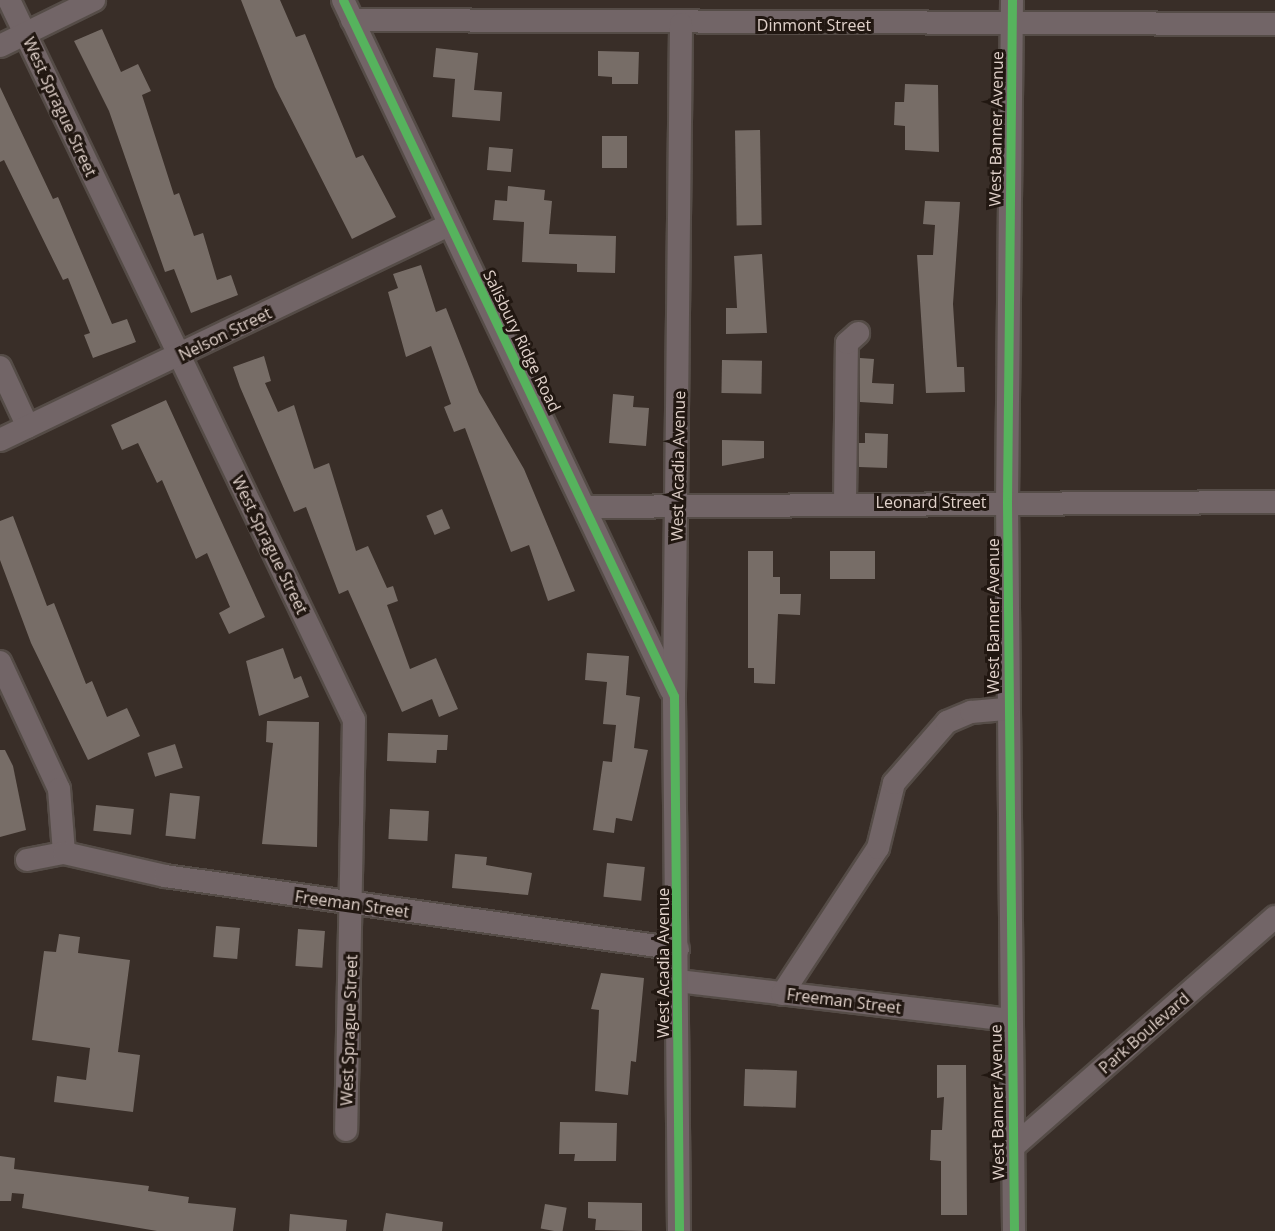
<!DOCTYPE html>
<style>
body{margin:0}
#map{position:relative;width:1275px;height:1231px;overflow:hidden;background:#392e28;font-family:"Open Sans",sans-serif}
div>[style]{position:absolute}
.building>*{inset:0;background:#776d67;transform-origin:0 0}
.roads{filter:drop-shadow(2px 0 #554c47) drop-shadow(-2px 0 #554c47) drop-shadow(0 2px #554c47) drop-shadow(0 -2px #554c47)}
.minor>*{height:22px;margin:-11px;padding:0 11px;transform-origin:11px;border-radius:11px;background:#726567}
.cycleway>*{height:9px;margin:-4.5px;padding:0 4.5px;transform-origin:4.5px;border-radius:4.5px;background:#56b35d}
span{translate:-50% -50%;white-space:nowrap;text-align:center;line-height:1.15;-webkit-text-stroke:6px #211711;paint-order:stroke}
.street-label{font-size:16px;color:#e0d1ca}
</style>
<div id="map">
<div class="building">
<i style="clip-path:polygon(241px 0,280px 0,296px 37px,305px 34px,356px 158px,363px 155px,396px 217px,352px 239px,275px 87px)"></i>
<i style="clip-path:polygon(102px 29px,121px 72px,138px 64px,151px 91px,142px 95px,174px 195px,179px 193px,194px 236px,203px 233px,217px 280px,231px 275px,238px 295px,191px 313px,174px 269px,165px 272px,109px 111px,74px 41px)"></i>
<i style="clip-path:polygon(436px 48px,478px 53px,474px 90px,502px 92px,500px 121px,452px 117px,455px 79px,433px 77px)"></i>
<i style="clip-path:polygon(598px 51px,639px 52px,638px 84px,612px 84px,612px 77px,598px 76px)"></i>
<i style="clip-path:polygon(905px 84px,938px 85px,939px 152px,905px 150px,905px 126px,894px 125px,895px 102px,904px 102px)"></i>
<i style="clip-path:polygon(0 87px,53px 199px,58px 197px,112px 324px,127px 319px,136px 342px,93px 358px,84px 335px,90px 333px,68px 278px,63px 280px,4px 160px,0 162px)"></i>
<i style="left:760px;top:130px;width:95px;height:25px;rotate:89deg"></i>
<i style="left:602px;top:136px;width:25px;height:32px"></i>
<i style="left:489px;top:147px;width:24px;height:23px;rotate:5deg"></i>
<i style="clip-path:polygon(508px 186px,545px 190px,544px 200px,552px 201px,549px 234px,616px 236px,615px 273px,577px 272px,577px 264px,522px 262px,524px 222px,493px 220px,495px 200px,507px 201px)"></i>
<i style="clip-path:polygon(925px 201px,960px 202px,953px 304px,957px 367px,964px 367px,965px 392px,926px 393px,917px 255px,933px 255px,935px 225px,923px 224px)"></i>
<i style="clip-path:polygon(762px 254px,767px 333px,726px 334px,726px 308px,737px 308px,734px 256px)"></i>
<i style="clip-path:polygon(421px 265px,436px 312px,446px 308px,479px 392px,524px 469px,575px 591px,548px 601px,529px 545px,511px 552px,465px 428px,454px 432px,444px 407px,451px 404px,431px 346px,406px 357px,388px 292px,398px 288px,393px 274px)"></i>
<i style="clip-path:polygon(264px 356px,271px 381px,265px 383px,278px 412px,294px 405px,314px 469px,329px 463px,356px 551px,368px 546px,387px 588px,393px 586px,398px 601px,387px 605px,410px 669px,436px 658px,458px 709px,439px 717px,432px 699px,402px 712px,348px 590px,339px 594px,306px 507px,294px 512px,240px 387px,233px 367px)"></i>
<i style="clip-path:polygon(860px 358px,874px 359px,872px 383px,894px 384px,893px 404px,860px 402px)"></i>
<i style="left:722px;top:360px;width:40px;height:33px;rotate:1deg"></i>
<i style="clip-path:polygon(613px 394px,634px 396px,633px 407px,649px 408px,646px 446px,609px 443px)"></i>
<i style="clip-path:polygon(166px 400px,265px 617px,229px 634px,219px 613px,230px 607px,207px 553px,196px 559px,162px 480px,157px 483px,138px 443px,122px 450px,111px 425px)"></i>
<i style="clip-path:polygon(865px 433px,888px 434px,887px 468px,859px 467px,859px 443px,865px 443px)"></i>
<i style="clip-path:polygon(722px 440px,764px 441px,764px 458px,722px 466px)"></i>
<i style="left:442px;top:509px;width:21px;height:17px;rotate:67deg"></i>
<i style="clip-path:polygon(13px 516px,47px 606px,54px 603px,86px 684px,92px 681px,107px 717px,127px 708px,140px 736px,88px 760px,31px 643px,0 560px,0 521px)"></i>
<i style="clip-path:polygon(748px 551px,773px 551px,773px 577px,780px 577px,780px 594px,801px 594px,800px 615px,778px 614px,775px 684px,754px 683px,754px 668px,748px 668px)"></i>
<i style="left:830px;top:551px;width:45px;height:28px"></i>
<i style="clip-path:polygon(283px 648px,294px 679px,301px 676px,309px 697px,259px 716px,246px 661px)"></i>
<i style="clip-path:polygon(587px 653px,629px 656px,626px 695px,640px 697px,634px 748px,648px 750px,632px 821px,616px 818px,614px 833px,593px 830px,603px 761px,612px 762px,616px 725px,603px 724px,607px 682px,585px 680px)"></i>
<i style="clip-path:polygon(267px 721px,319px 722px,317px 847px,262px 844px,273px 743px,266px 742px)"></i>
<i style="clip-path:polygon(388px 733px,448px 735px,447px 750px,437px 750px,436px 763px,387px 761px)"></i>
<i style="left:175px;top:744px;width:25px;height:29px;rotate:72deg"></i>
<i style="clip-path:polygon(0 750px,5px 750px,13px 766px,26px 830px,0 837px)"></i>
<i style="left:170px;top:793px;width:30px;height:43px;rotate:6deg"></i>
<i style="left:96px;top:805px;width:38px;height:26px;rotate:6deg"></i>
<i style="left:390px;top:809px;width:39px;height:30px;rotate:3deg"></i>
<i style="clip-path:polygon(455px 854px,487px 857px,486px 865px,532px 873px,528px 895px,452px 888px)"></i>
<i style="left:607px;top:863px;width:38px;height:34px;rotate:6deg"></i>
<i style="left:216px;top:926px;width:24px;height:31px;rotate:5deg"></i>
<i style="left:298px;top:929px;width:27px;height:37px;rotate:4deg"></i>
<i style="clip-path:polygon(59px 934px,80px 937px,78px 953px,130px 960px,118px 1052px,140px 1055px,133px 1112px,54px 1102px,57px 1076px,86px 1080px,90px 1048px,32px 1040px,44px 951px,56px 952px)"></i>
<i style="clip-path:polygon(601px 973px,644px 978px,636px 1062px,631px 1061px,628px 1095px,595px 1091px,599px 1010px,591px 1009px)"></i>
<i style="clip-path:polygon(937px 1065px,966px 1065px,967px 1215px,941px 1215px,941px 1161px,930px 1160px,931px 1130px,942px 1130px,944px 1097px,937px 1098px)"></i>
<i style="left:745px;top:1069px;width:52px;height:37px;rotate:2deg"></i>
<i style="clip-path:polygon(560px 1122px,617px 1123px,616px 1161px,574px 1161px,575px 1154px,559px 1154px)"></i>
<i style="clip-path:polygon(0 1156px,15px 1158px,14px 1169px,149px 1186px,148px 1191px,189px 1197px,188px 1203px,236px 1208px,233px 1231px,157px 1231px,22px 1208px,24px 1194px,12px 1193px,11px 1201px,0 1201px)"></i>
<i style="clip-path:polygon(588px 1202px,642px 1203px,642px 1231px,595px 1230px,596px 1219px,588px 1218px)"></i>
<i style="left:545px;top:1204px;width:22px;height:25px;rotate:10deg"></i>
<i style="clip-path:polygon(386px 1213px,443px 1222px,442px 1231px,383px 1231px)"></i>
<i style="clip-path:polygon(290px 1214px,347px 1220px,346px 1231px,289px 1231px)"></i>
</div>
<div class="roads">
<div class="minor">
<i style="left:9px;top:0;width:798px;rotate:64.4deg"></i>
<i style="left:354px;top:720px;width:410px;rotate:91.1deg"></i>
<i style="left:343px;top:0;width:764px;rotate:64.58deg"></i>
<i style="left:1012px;top:0;width:502px;rotate:90.57deg"></i>
<i style="left:1007px;top:502px;width:729px;rotate:89.45deg"></i>
<i style="left:352px;top:20px;width:923px;rotate:0.25deg"></i>
<i style="left:0;top:46px;width:105px;rotate:-26.1deg"></i>
<i style="left:0;top:367px;width:66px;rotate:65deg"></i>
<i style="left:0;top:440px;width:498px;rotate:-25.6deg"></i>
<i style="left:845px;top:502px;width:159px;rotate:-89.3deg"></i>
<i style="left:847px;top:343px;width:15px;rotate:-42deg"></i>
<i style="left:586px;top:507px;width:689px;rotate:-0.42deg"></i>
<i style="left:0;top:662px;width:140px;rotate:65.1deg"></i>
<i style="left:59px;top:789px;width:64px;rotate:85.5deg"></i>
<i style="left:27px;top:860px;width:38px;rotate:-11deg"></i>
<i style="left:64px;top:853px;width:104px;rotate:12.8deg"></i>
<i style="left:165px;top:876px;width:518px;rotate:8.1deg"></i>
<i style="left:678px;top:981px;width:334px;rotate:6.7deg"></i>
<i style="left:782px;top:994px;width:175px;rotate:-56.7deg"></i>
<i style="left:878px;top:848px;width:67px;rotate:-76.2deg"></i>
<i style="left:894px;top:783px;width:81px;rotate:-49deg"></i>
<i style="left:947px;top:722px;width:26px;rotate:-23deg"></i>
<i style="left:971px;top:712px;width:37px;rotate:-5deg"></i>
<i style="left:1012px;top:1148px;width:350px;rotate:-41.3deg"></i>
<i style="left:679px;top:1231px;width:535px;rotate:-90.54deg"></i>
<i style="left:674px;top:696px;width:672px;rotate:-89.4deg"></i>
</div>
</div>
<div class="cycleway">
<i style="left:343px;top:0;width:771px;rotate:64.57deg"></i>
<i style="left:674px;top:696px;width:535px;rotate:89.46deg"></i>
<i style="left:1012px;top:0;width:502px;rotate:90.57deg"></i>
<i style="left:1007px;top:502px;width:729px;rotate:89.45deg"></i>
</div>
<div class="street-label">
<span style="left:814px;top:25px">Dinmont Street</span>
<span style="left:60px;top:107px;rotate:65deg">West Sprague Street</span>
<span style="left:996px;top:129px;rotate:-89deg">West Banner Avenue</span>
<span style="left:225px;top:334px;rotate:-26deg">Nelson Street</span>
<span style="left:522px;top:341px;rotate:64deg">Salisbury Ridge Road</span>
<span style="left:678px;top:466px;rotate:-89deg">West Acadia Avenue</span>
<span style="left:931px;top:502px">Leonard Street</span>
<span style="left:270px;top:545px;rotate:64deg">West Sprague Street</span>
<span style="left:993px;top:616px;rotate:-90deg">West Banner Avenue</span>
<span style="left:352px;top:904px;rotate:8deg">Freeman Street</span>
<span style="left:663px;top:963px;rotate:-90deg">West Acadia Avenue</span>
<span style="left:844px;top:1001px;rotate:7deg">Freeman Street</span>
<span style="left:349px;top:1030px;rotate:-88deg">West Sprague Street</span>
<span style="left:1144px;top:1033px;rotate:-41deg">Park Boulevard</span>
<span style="left:997px;top:1102px;rotate:-91deg">West Banner Avenue</span>
</div>
</div>
